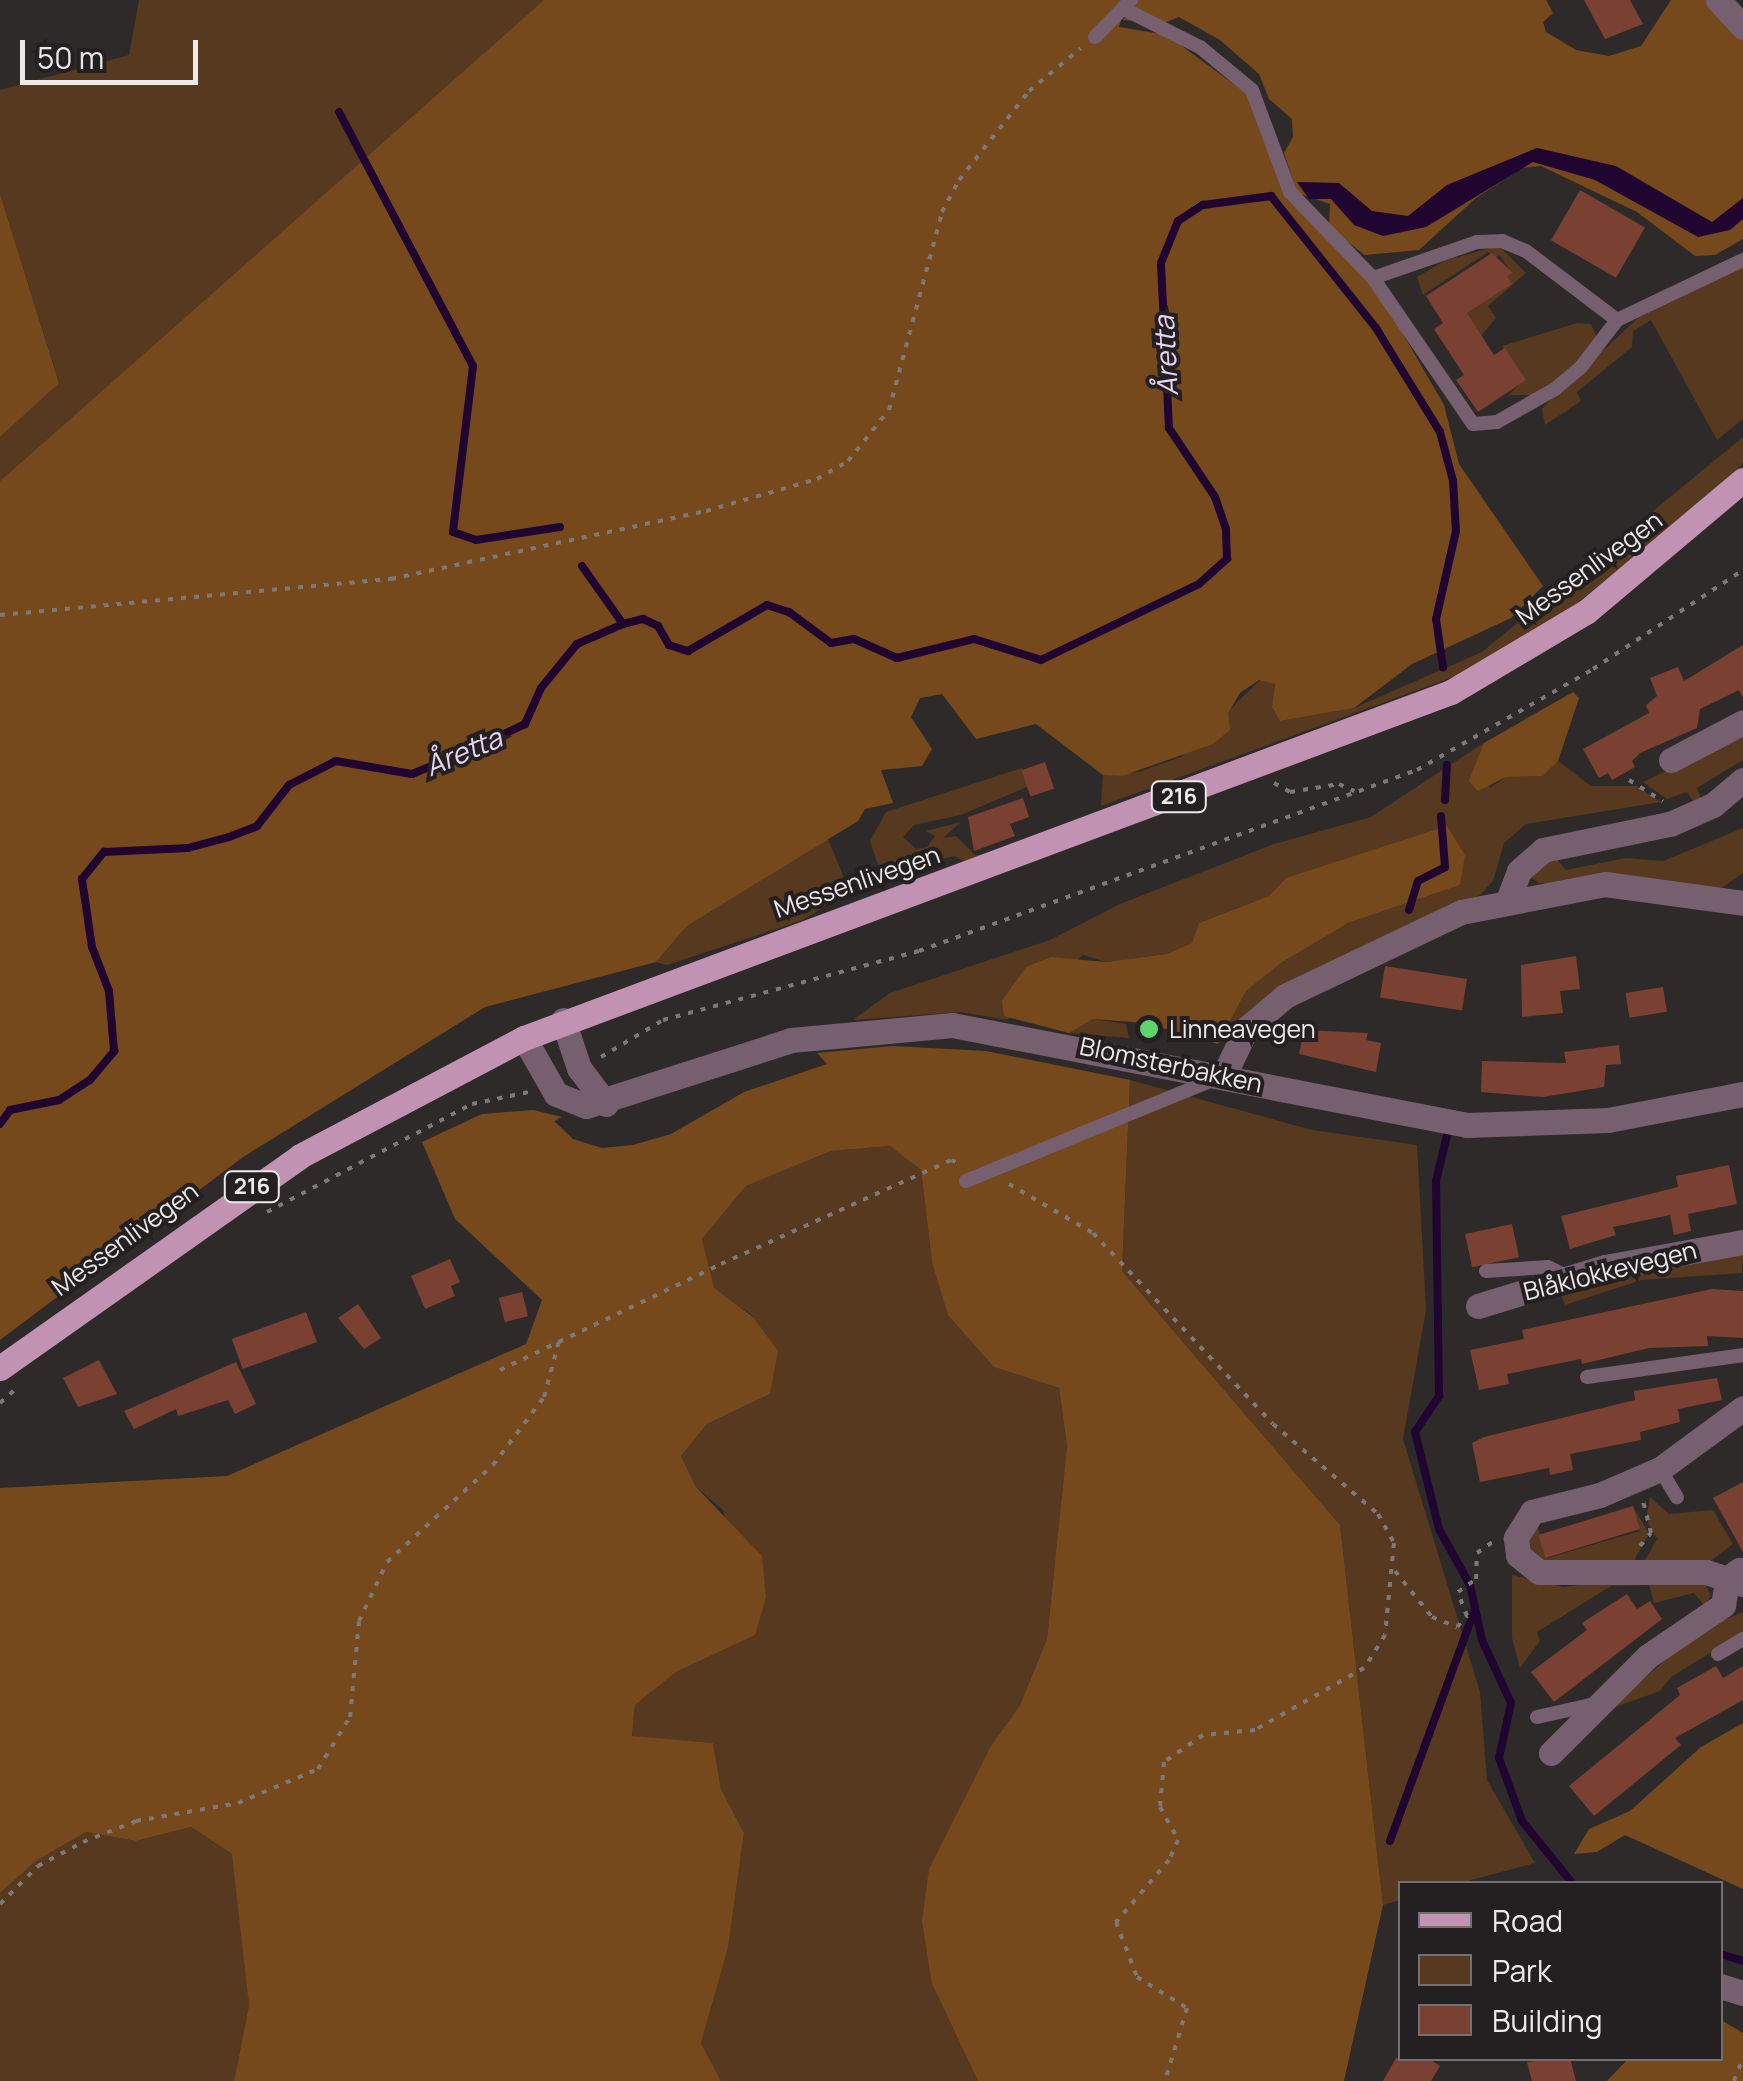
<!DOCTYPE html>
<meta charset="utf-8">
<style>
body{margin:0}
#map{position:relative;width:1743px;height:2081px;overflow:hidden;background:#2e2a2a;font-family:Manrope,sans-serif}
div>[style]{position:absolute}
.green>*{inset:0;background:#56391e}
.forest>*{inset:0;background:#76491d}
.water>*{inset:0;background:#210531}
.stream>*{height:8px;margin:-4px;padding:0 4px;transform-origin:4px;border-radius:4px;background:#210531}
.building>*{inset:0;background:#7a4032;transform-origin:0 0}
.path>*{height:4px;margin-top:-2px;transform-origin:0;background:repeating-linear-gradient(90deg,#7d7979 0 5px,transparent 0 13px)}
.service>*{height:14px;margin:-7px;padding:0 7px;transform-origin:7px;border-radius:7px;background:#765f6f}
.minor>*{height:25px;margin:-12.5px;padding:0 12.5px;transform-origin:12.5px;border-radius:12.5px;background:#765f6f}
.tertiary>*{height:25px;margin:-12.5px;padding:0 12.5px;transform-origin:12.5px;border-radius:12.5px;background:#765f6f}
.primary>*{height:25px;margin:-12.5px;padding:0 12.5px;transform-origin:12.5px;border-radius:12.5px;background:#c192b2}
.dots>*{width:28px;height:28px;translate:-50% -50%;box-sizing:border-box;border:5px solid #242021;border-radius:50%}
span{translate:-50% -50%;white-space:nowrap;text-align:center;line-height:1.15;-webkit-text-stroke:8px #242021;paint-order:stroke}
.shield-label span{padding:2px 8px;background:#242021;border:2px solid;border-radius:8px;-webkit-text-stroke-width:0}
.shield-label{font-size:22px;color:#ebe9e9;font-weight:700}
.street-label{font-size:25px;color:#ebe9e9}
.poi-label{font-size:25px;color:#ebe9e9}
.left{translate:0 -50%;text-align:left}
.water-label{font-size:28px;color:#e6d5f4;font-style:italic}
.legend{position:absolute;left:1398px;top:1881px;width:325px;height:180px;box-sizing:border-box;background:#242021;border:2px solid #747071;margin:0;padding:12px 18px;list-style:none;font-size:30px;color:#ebe9e9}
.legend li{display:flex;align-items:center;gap:20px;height:50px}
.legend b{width:50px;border:2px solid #747071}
.scale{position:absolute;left:20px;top:40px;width:178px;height:45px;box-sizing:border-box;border:5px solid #ebe9e9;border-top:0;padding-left:12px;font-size:30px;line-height:35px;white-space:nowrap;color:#ebe9e9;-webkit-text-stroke:8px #242021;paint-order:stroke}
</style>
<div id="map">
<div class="green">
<i style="clip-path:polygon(139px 0,544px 0,0 481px,0 437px,59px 382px,0 194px,0 90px,129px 55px)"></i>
<i style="clip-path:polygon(1499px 246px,1526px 273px,1488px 306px,1496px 318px,1481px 336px,1466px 312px,1510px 271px,1500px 255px,1494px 259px,1488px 252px,1423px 295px,1417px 277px,1446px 260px)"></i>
<i style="clip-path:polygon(1743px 267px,1743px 419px,1717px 440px,1651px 320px,1633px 331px,1632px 347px,1577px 392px,1581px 401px,1545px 425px,1542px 409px,1550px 400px,1638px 318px)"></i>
<i style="clip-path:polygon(1577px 323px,1591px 324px,1597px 338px,1577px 365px,1534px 395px,1509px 395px,1524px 379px,1502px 346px)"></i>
<i style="clip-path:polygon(1743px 437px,1743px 463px,1728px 480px,1569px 610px,1456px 676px,1101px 806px,1103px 775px,1139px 772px,1181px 757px,1260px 680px,1275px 683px,1272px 707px,1280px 721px,1354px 708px,1482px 652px)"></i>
<i style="clip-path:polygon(1743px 734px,1743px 760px,1697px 788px,1702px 801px,1695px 804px,1687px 792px,1667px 799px,1643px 782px)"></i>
<i style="clip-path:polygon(1485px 742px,1490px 788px,1506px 777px,1543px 776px,1558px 761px,1591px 786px,1637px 786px,1661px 802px,1526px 824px,1504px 843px,1493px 881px,1480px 895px,1311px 971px,1218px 1044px,1246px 991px,1281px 963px,1348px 923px,1460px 885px,1380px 852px,1286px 878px,1269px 896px,1199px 923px,1193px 943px,1167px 954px,1106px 962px,1083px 955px,1007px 1020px,961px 1012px,853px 1020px,890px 993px,1050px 940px,1120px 904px,1274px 844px,1371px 817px)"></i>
<i style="clip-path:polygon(1022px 768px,1029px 786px,961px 815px,914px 825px,903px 837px,916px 849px,927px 847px,935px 836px,926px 831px,961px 822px,943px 838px,956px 836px,975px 855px,993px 853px,968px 863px,954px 856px,900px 869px,878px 865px,870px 841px,886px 812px)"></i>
<i style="clip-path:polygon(1743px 828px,1743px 873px,1720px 889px,1539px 883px,1530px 877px,1554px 856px,1566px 870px,1626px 858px,1663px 861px)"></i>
<i style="clip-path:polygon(828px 839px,849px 890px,803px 920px,667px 965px,656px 962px,687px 926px)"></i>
<i style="clip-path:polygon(1093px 1019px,1126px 1024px,1129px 1038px,1069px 1033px)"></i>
<i style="clip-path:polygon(1130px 1080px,1312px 1130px,1417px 1145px,1426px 1310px,1403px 1439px,1480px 1692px,1487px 1780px,1535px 1863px,1460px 1883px,1400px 1884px,1400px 1900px,1383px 1905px,1340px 1525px,1122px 1271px)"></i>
<i style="clip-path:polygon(891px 1146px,921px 1170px,932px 1262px,994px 1367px,1059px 1388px,1067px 1447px,1047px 1639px,1020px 1705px,991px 1746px,932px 1984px,978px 2081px,721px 2081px,701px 2043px,728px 1948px,744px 1833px,721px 1789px,713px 1743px,632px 1737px,635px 1705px,676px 1672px,754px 1635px,723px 1510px,696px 1487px,681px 1456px,707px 1424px,770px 1394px,753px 1316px,713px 1288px,702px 1239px,746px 1186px,831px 1151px)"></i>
<i style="clip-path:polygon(1743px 1254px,1742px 1273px,1641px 1280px,1565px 1305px,1557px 1286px)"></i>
<i style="clip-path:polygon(1650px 1497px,1669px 1514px,1713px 1510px,1733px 1544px,1705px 1565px,1645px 1560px,1657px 1539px,1646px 1519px)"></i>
<i style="clip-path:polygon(1634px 1508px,1649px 1534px,1634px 1560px,1554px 1569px,1525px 1547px,1536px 1521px,1547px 1558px,1640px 1531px)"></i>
<i style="clip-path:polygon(1512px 1575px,1563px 1587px,1613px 1581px,1705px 1584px,1711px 1596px,1704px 1605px,1694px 1593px,1654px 1603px,1649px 1585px,1611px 1586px,1537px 1632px,1540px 1641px,1520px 1668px,1512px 1638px)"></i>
<i style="clip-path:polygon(1743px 1612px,1743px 1633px,1671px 1677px,1660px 1691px,1610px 1709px,1698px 1631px)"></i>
<i style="clip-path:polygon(191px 1827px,232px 1854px,239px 1888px,249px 2005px,234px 2081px,0 2081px,0 1893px,36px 1861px,86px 1832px,136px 1841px)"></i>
</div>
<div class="forest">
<i style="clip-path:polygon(544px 0,1127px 0,1119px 27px,1167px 35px,1250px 96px,1290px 201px,1354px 264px,1392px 315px,1444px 405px,1459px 464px,1543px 586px,1511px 618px,1412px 664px,1354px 708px,1280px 721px,1272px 707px,1275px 684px,1259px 680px,1240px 693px,1228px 713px,1230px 730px,1213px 744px,1122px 776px,1103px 775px,1036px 724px,976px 739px,942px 694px,920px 698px,911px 717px,932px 749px,922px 766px,881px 770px,893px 803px,865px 809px,858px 821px,687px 926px,656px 962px,485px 1007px,243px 1157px,0 1340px,0 481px)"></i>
<i style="clip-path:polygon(1136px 0,1546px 0,1553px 13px,1543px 22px,1546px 32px,1576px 50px,1609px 56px,1641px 46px,1671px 0,1708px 0,1743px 37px,1743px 239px,1715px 255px,1695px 256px,1637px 212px,1541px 166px,1522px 168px,1476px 198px,1419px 250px,1365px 255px,1329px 228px,1330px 204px,1297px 193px,1284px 153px,1293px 137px,1292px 119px,1269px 99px,1259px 74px,1220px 40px,1179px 17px,1164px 23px,1123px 20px)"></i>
<i style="clip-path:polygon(0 194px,59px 383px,0 437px)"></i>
<i style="clip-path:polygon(1573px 692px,1579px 698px,1558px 761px,1543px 776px,1506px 777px,1478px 791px,1469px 781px,1484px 743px)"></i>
<i style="clip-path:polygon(1447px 826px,1465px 855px,1460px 885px,1348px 923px,1281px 963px,1246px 991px,1218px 1044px,1145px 1023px,1093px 1019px,1069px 1033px,1004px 1016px,1002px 1001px,1026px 967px,1051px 957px,1106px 962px,1167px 954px,1192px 943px,1199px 923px,1269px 896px,1286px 878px)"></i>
<i style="clip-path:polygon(893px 1046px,986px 1051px,1130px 1080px,1122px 1271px,1340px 1525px,1383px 1905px,1344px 2081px,978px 2081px,932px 1984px,922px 1921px,929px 1869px,991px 1746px,1020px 1705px,1047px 1639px,1067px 1446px,1059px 1388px,994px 1367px,948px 1315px,932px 1262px,921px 1170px,890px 1146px,831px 1151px,746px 1186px,702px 1239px,714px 1288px,753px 1317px,778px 1351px,770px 1394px,707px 1424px,681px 1456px,696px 1487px,762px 1556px,766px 1597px,755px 1635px,676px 1672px,635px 1705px,632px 1736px,713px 1743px,721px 1789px,744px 1833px,728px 1948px,701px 2043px,721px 2081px,234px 2081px,249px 2005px,232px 1854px,191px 1827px,136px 1841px,86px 1832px,36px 1861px,0 1893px,0 1488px,227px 1476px,526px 1344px,542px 1300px,455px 1219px,422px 1142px,482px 1114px,533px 1110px,562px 1117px,554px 1121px,573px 1139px,602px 1148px,633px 1145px,671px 1134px,744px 1092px,827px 1064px,817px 1053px)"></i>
<i style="clip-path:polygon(1743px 1723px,1743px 1889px,1625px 1835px,1597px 1852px,1574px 1854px,1589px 1829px,1630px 1811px,1701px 1747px)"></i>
<i style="clip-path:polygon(1721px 2020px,1743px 2033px,1743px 2081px,1607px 2081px,1628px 2059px,1720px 2058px)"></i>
</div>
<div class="water">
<i style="clip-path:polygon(1537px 148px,1616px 166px,1712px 222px,1743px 198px,1743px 219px,1730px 230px,1698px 237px,1595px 180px,1533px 162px,1426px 227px,1383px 236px,1354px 225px,1331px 199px,1309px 199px,1297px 182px,1339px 183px,1372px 211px,1408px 216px,1447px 185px)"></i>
</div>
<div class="stream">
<i style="left:339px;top:112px;width:287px;rotate:62.2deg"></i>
<i style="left:473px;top:366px;width:167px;rotate:96.9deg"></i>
<i style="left:453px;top:532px;width:24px;rotate:19deg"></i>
<i style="left:476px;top:540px;width:85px;rotate:-8.8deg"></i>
<i style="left:582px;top:566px;width:71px;rotate:54.7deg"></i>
<i style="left:1445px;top:800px;width:35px;rotate:-87deg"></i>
<i style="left:1409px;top:910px;width:30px;rotate:-73deg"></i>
<i style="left:1418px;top:881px;width:30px;rotate:-27deg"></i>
<i style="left:1445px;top:867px;width:51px;rotate:-94.5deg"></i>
<i style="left:0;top:1124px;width:17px;rotate:-54deg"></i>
<i style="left:10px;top:1110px;width:50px;rotate:-11.5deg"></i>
<i style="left:59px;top:1100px;width:37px;rotate:-33deg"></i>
<i style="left:90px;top:1080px;width:38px;rotate:-50deg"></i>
<i style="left:114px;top:1051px;width:60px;rotate:-94.8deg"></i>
<i style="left:109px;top:991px;width:47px;rotate:-111.1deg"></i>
<i style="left:92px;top:947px;width:69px;rotate:-98.4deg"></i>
<i style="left:82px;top:879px;width:35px;rotate:-51deg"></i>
<i style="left:104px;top:852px;width:84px;rotate:-2.7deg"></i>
<i style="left:188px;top:848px;width:42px;rotate:-15deg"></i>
<i style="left:229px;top:837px;width:30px;rotate:-21deg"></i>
<i style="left:257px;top:826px;width:52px;rotate:-52deg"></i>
<i style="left:289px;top:785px;width:53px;rotate:-27.1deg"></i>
<i style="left:336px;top:761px;width:77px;rotate:9.7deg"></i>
<i style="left:412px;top:774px;width:61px;rotate:-22.3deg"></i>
<i style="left:468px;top:751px;width:63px;rotate:-25.3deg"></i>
<i style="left:525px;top:724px;width:39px;rotate:-66deg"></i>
<i style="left:541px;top:688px;width:57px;rotate:-50.7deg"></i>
<i style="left:577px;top:644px;width:50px;rotate:-23.5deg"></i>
<i style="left:623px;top:624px;width:21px;rotate:-14deg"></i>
<i style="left:643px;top:619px;width:17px;rotate:25deg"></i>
<i style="left:658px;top:626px;width:22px;rotate:60deg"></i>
<i style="left:669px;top:645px;width:20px;rotate:18deg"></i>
<i style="left:688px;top:651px;width:91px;rotate:-30.2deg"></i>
<i style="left:767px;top:605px;width:23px;rotate:18deg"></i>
<i style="left:789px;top:612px;width:52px;rotate:36.4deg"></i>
<i style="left:831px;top:643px;width:23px;rotate:-10deg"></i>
<i style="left:854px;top:639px;width:47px;rotate:23.8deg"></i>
<i style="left:897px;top:658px;width:79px;rotate:-13.9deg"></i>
<i style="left:974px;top:639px;width:70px;rotate:17.4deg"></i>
<i style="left:1041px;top:660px;width:175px;rotate:-25.7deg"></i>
<i style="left:1199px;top:584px;width:38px;rotate:-42deg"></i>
<i style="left:1227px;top:559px;width:30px;rotate:-92deg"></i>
<i style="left:1226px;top:529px;width:34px;rotate:-109deg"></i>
<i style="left:1215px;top:497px;width:83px;rotate:-123.7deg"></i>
<i style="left:1169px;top:428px;width:165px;rotate:-92.8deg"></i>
<i style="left:1161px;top:263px;width:45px;rotate:-68deg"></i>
<i style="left:1178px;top:221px;width:30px;rotate:-33deg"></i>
<i style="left:1203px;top:205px;width:69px;rotate:-7.5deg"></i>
<i style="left:1271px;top:196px;width:169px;rotate:51.5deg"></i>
<i style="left:1376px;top:328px;width:122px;rotate:58.4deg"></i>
<i style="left:1440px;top:432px;width:51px;rotate:75.1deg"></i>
<i style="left:1453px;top:481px;width:50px;rotate:86.6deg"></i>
<i style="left:1456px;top:531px;width:90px;rotate:102.8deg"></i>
<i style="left:1436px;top:619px;width:49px;rotate:81.7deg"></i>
<i style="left:1447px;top:1135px;width:47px;rotate:103.4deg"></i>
<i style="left:1436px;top:1181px;width:215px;rotate:89.2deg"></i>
<i style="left:1439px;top:1396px;width:43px;rotate:123.7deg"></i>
<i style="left:1415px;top:1432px;width:100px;rotate:76.1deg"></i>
<i style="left:1439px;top:1529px;width:64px;rotate:61deg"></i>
<i style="left:1470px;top:1585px;width:56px;rotate:77.7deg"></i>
<i style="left:1482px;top:1640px;width:69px;rotate:65.3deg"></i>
<i style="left:1511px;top:1703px;width:56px;rotate:102.3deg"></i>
<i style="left:1499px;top:1758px;width:67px;rotate:69.9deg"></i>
<i style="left:1522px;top:1821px;width:81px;rotate:51deg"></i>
<i style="left:1390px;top:1841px;width:245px;rotate:-69.9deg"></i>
<i style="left:1720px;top:1954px;width:24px;rotate:17deg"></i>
</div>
<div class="building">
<i style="clip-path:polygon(1584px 0,1630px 0,1643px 24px,1605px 39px)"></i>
<i style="left:1580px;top:190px;width:75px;height:58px;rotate:30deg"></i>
<i style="clip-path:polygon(1492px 253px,1513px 273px,1507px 276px,1512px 284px,1467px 313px,1494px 355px,1505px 348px,1526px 380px,1478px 412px,1456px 380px,1464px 375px,1434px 329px,1443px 323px,1426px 296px)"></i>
<i style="clip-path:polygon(1743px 645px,1743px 698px,1739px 690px,1700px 709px,1697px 728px,1640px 753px,1632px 761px,1635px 767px,1612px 780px,1608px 773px,1599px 778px,1583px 749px,1649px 713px,1646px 705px,1657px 696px,1650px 678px,1678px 667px,1684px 681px)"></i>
<i style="left:1045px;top:762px;width:28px;height:25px;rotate:71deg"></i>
<i style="clip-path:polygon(1023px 798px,1029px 817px,1010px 824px,1015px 836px,974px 851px,968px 817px)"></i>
<i style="clip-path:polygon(1576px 956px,1580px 989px,1560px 991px,1563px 1013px,1522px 1017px,1521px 965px)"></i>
<i style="left:1385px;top:966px;width:83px;height:32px;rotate:9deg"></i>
<i style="left:1663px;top:987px;width:25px;height:38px;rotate:81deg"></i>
<i style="clip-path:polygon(1304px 1030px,1368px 1033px,1366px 1040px,1381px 1043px,1376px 1072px,1299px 1054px)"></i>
<i style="clip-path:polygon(1619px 1045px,1621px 1064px,1606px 1065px,1604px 1087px,1543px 1097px,1481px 1092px,1482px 1061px,1566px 1063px,1564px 1052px)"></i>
<i style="clip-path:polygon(1729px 1165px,1737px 1204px,1688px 1214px,1691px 1231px,1674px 1235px,1670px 1215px,1613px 1227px,1616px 1235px,1570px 1249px,1561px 1216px,1678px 1187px,1676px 1176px)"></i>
<i style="left:1512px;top:1224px;width:34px;height:48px;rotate:78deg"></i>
<i style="clip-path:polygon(450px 1259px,460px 1282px,451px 1286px,455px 1296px,425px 1309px,411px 1276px)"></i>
<i style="clip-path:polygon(1712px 1289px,1743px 1291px,1743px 1338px,1707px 1336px,1708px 1346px,1649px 1348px,1582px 1364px,1581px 1359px,1507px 1374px,1509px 1384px,1479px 1390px,1470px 1350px,1524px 1339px,1522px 1330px)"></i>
<i style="left:522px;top:1292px;width:25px;height:24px;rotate:76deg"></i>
<i style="clip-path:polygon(358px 1304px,381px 1338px,364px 1349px,338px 1318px)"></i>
<i style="left:306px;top:1312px;width:32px;height:79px;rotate:70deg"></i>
<i style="clip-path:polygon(99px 1360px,117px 1394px,78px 1407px,63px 1378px)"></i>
<i style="clip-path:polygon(236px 1362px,256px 1404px,235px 1414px,228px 1400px,178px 1416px,176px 1409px,134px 1429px,124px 1411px)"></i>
<i style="clip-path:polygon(1717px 1378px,1722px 1400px,1678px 1409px,1680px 1422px,1640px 1432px,1641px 1440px,1570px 1454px,1573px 1470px,1550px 1475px,1549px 1468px,1480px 1482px,1472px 1443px,1484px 1437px,1635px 1400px,1634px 1391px)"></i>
<i style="clip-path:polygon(1743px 1482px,1743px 1552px,1713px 1498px)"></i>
<i style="left:1633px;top:1506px;width:24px;height:99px;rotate:73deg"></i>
<i style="clip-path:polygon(1627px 1594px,1637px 1609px,1650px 1601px,1662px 1619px,1554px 1702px,1531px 1672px,1587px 1630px,1582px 1623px)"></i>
<i style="clip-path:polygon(1716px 1666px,1723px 1678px,1743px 1666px,1743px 1700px,1675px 1738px,1681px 1745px,1594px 1816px,1569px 1786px,1680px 1695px,1677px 1688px)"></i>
<i style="clip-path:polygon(1396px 2058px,1428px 2058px,1440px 2066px,1431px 2081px,1383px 2081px)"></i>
<i style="clip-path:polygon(1570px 2058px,1576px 2081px,1532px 2081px,1527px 2062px)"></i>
</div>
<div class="path">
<i style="left:0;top:615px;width:393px;rotate:-5.3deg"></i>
<i style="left:391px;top:579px;width:322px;rotate:-12.2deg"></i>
<i style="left:706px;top:511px;width:116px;rotate:-16.1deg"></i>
<i style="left:817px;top:479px;width:36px;rotate:-30deg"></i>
<i style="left:848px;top:461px;width:65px;rotate:-51.2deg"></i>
<i style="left:889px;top:410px;width:205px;rotate:-75deg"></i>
<i style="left:942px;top:212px;width:36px;rotate:-62deg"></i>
<i style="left:959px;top:180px;width:113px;rotate:-51.8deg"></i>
<i style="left:1029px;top:91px;width:67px;rotate:-39.6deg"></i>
<i style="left:1629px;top:780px;width:40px;rotate:32deg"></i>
<i style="left:1274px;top:783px;width:18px;rotate:29deg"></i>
<i style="left:1290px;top:792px;width:50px;rotate:-9.3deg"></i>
<i style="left:1339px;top:784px;width:17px;rotate:25deg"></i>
<i style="left:601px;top:1057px;width:72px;rotate:-30.8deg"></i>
<i style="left:663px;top:1020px;width:265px;rotate:-15.1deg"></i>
<i style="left:919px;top:951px;width:530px;rotate:-19.97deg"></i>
<i style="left:1417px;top:770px;width:203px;rotate:-29.8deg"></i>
<i style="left:1593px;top:669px;width:180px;rotate:-33.4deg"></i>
<i style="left:1009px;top:1184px;width:97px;rotate:30.3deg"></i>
<i style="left:1093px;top:1233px;width:262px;rotate:46.7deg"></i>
<i style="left:1273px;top:1424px;width:138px;rotate:40.6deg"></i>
<i style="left:1378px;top:1514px;width:33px;rotate:61deg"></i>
<i style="left:1394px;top:1543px;width:92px;rotate:95.6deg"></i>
<i style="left:1385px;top:1635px;width:39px;rotate:122deg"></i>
<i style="left:1364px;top:1668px;width:125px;rotate:150.4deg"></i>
<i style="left:1255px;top:1730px;width:52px;rotate:174.5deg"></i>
<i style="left:1203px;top:1735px;width:47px;rotate:145.3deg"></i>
<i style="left:1164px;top:1762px;width:45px;rotate:95.1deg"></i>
<i style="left:1160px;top:1807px;width:38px;rotate:61deg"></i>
<i style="left:1178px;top:1840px;width:22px;rotate:114deg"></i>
<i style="left:1169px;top:1860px;width:82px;rotate:130.5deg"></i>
<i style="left:1116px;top:1922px;width:59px;rotate:69.1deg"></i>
<i style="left:1137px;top:1977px;width:59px;rotate:31.8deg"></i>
<i style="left:1187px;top:2008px;width:76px;rotate:106.8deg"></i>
<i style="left:267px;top:1212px;width:232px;rotate:-27.8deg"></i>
<i style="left:472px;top:1104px;width:58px;rotate:-11.9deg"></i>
<i style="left:500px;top:1370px;width:245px;rotate:-25.6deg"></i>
<i style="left:721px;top:1264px;width:252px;rotate:-24.3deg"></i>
<i style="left:951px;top:1160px;width:9px;rotate:21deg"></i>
<i style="left:0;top:1403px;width:24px;rotate:-42deg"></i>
<i style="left:1640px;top:1546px;width:17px;rotate:-50deg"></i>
<i style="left:1651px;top:1533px;width:33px;rotate:-104deg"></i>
<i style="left:1395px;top:1571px;width:59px;rotate:51.2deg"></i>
<i style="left:1432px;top:1617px;width:27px;rotate:22deg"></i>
<i style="left:1457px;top:1627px;width:15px;rotate:-48deg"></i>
<i style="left:1467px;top:1616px;width:26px;rotate:-111deg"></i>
<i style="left:1458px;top:1592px;width:22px;rotate:-36deg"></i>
<i style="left:1476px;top:1579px;width:26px;rotate:-88deg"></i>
<i style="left:1477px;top:1553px;width:21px;rotate:-35deg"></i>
<i style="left:0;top:1904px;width:54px;rotate:-45deg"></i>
<i style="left:38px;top:1866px;width:51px;rotate:-28.1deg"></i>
<i style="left:83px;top:1842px;width:57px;rotate:-21.6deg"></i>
<i style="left:136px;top:1821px;width:104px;rotate:-10deg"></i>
<i style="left:238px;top:1803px;width:87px;rotate:-23deg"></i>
<i style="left:318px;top:1769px;width:61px;rotate:-58.4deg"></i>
<i style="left:350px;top:1717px;width:96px;rotate:-84.6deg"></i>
<i style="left:359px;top:1621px;width:65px;rotate:-64.6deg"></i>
<i style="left:387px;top:1562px;width:144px;rotate:-42.5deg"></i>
<i style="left:493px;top:1465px;width:85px;rotate:-53.1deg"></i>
<i style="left:544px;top:1397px;width:58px;rotate:-75deg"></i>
<i style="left:1734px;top:2081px;width:26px;rotate:-69deg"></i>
</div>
<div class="service">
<i style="left:1126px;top:10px;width:83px;rotate:26.6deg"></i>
<i style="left:1200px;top:47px;width:67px;rotate:39.6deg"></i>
<i style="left:1252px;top:90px;width:109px;rotate:69.6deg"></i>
<i style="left:1290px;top:192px;width:120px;rotate:46deg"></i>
<i style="left:1373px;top:278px;width:177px;rotate:55.6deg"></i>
<i style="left:1473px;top:424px;width:24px;rotate:-5deg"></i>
<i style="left:1497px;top:422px;width:67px;rotate:-29.6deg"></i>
<i style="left:1555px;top:389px;width:34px;rotate:-40deg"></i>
<i style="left:1581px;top:367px;width:59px;rotate:-52.5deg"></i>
<i style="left:1617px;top:320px;width:140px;rotate:-25.5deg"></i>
<i style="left:1095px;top:37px;width:52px;rotate:-45.8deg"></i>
<i style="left:1373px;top:278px;width:110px;rotate:-19.1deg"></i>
<i style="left:1477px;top:242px;width:25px;rotate:-2deg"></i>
<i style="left:1502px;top:241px;width:26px;rotate:23deg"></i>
<i style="left:1526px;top:251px;width:114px;rotate:37.2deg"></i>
<i style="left:966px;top:1181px;width:269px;rotate:-22.3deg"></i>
<i style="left:1486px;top:1271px;width:62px;rotate:-3.7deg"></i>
<i style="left:1548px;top:1267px;width:20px;rotate:27deg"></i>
<i style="left:1587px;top:1377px;width:158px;rotate:-8deg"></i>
<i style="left:1660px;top:1469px;width:33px;rotate:59deg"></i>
<i style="left:1718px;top:1654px;width:29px;rotate:-31deg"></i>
<i style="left:1537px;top:1717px;width:59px;rotate:-12.6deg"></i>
</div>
<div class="minor">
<i style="left:1718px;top:0;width:37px;rotate:47deg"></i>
<i style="left:1671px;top:760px;width:81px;rotate:-27.8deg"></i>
<i style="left:1508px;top:900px;width:31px;rotate:-69deg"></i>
<i style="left:1519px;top:871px;width:32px;rotate:-41deg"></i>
<i style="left:1543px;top:850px;width:130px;rotate:-11.6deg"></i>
<i style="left:1670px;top:824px;width:47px;rotate:-23.8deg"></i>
<i style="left:1713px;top:805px;width:39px;rotate:-40deg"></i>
<i style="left:1224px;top:1075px;width:51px;rotate:-64.4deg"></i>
<i style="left:1246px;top:1029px;width:51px;rotate:-40.2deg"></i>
<i style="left:1285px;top:996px;width:195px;rotate:-25.5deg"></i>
<i style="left:1461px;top:912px;width:147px;rotate:-11deg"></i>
<i style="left:1605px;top:884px;width:139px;rotate:7.8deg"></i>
<i style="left:1478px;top:1306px;width:133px;rotate:-17.1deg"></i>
<i style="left:1605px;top:1267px;width:140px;rotate:-10.3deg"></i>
<i style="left:1743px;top:1408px;width:103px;rotate:143.7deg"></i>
<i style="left:1660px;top:1469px;width:65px;rotate:156.6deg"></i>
<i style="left:1600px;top:1495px;width:70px;rotate:166deg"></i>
<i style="left:1532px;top:1512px;width:31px;rotate:122deg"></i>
<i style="left:1516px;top:1538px;width:17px;rotate:83deg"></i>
<i style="left:1518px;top:1555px;width:27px;rotate:39deg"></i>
<i style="left:1539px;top:1572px;width:167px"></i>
<i style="left:1706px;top:1572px;width:39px;rotate:18deg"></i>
<i style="left:1551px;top:1753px;width:137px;rotate:-45deg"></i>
<i style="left:1648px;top:1656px;width:91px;rotate:-34.2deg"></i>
<i style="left:1723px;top:1605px;width:27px;rotate:-80deg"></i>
<i style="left:1728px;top:1578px;width:14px;rotate:-36deg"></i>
<i style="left:1720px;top:1986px;width:24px;rotate:17deg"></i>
</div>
<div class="tertiary">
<i style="left:563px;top:1020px;width:51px;rotate:71.6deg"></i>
<i style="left:579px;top:1068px;width:45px;rotate:53.1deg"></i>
<i style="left:524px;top:1038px;width:64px;rotate:60.3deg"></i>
<i style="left:556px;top:1094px;width:32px;rotate:22deg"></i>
<i style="left:586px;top:1106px;width:215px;rotate:-17.8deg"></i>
<i style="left:791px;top:1040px;width:162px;rotate:-5.3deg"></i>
<i style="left:952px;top:1025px;width:525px;rotate:10.99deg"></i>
<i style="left:1467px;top:1125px;width:141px;rotate:-2deg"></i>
<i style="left:1608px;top:1120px;width:137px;rotate:-10.9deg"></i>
</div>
<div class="primary">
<i style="left:0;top:1368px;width:367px;rotate:-35.2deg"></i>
<i style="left:300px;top:1156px;width:253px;rotate:-27.8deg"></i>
<i style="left:524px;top:1038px;width:989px;rotate:-20.47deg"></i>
<i style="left:1451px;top:692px;width:157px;rotate:-30.7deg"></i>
<i style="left:1586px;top:612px;width:205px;rotate:-40.1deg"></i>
</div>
<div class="dots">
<i style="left:1149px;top:1029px;background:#5dd56d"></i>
</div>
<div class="shield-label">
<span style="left:1179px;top:797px">216</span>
<span style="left:252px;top:1187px">216</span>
</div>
<div class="street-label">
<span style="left:1589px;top:568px;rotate:-36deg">Messenlivegen</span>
<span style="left:857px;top:882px;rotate:-19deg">Messenlivegen</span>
<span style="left:1171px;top:1065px;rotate:12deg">Blomsterbakken</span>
<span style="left:125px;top:1239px;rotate:-36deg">Messenlivegen</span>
<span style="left:1610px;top:1271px;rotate:-14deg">Blåklokkevegen</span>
</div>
<div class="poi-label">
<span class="left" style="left:1169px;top:1029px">Linneavegen</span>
</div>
<div class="water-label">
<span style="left:1165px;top:356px;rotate:-93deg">Åretta</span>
<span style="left:463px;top:751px;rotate:-23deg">Åretta</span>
</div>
<ul class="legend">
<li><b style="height:12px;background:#c192b2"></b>Road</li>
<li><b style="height:28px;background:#56391e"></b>Park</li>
<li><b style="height:28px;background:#7a4032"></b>Building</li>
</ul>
<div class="scale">50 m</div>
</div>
